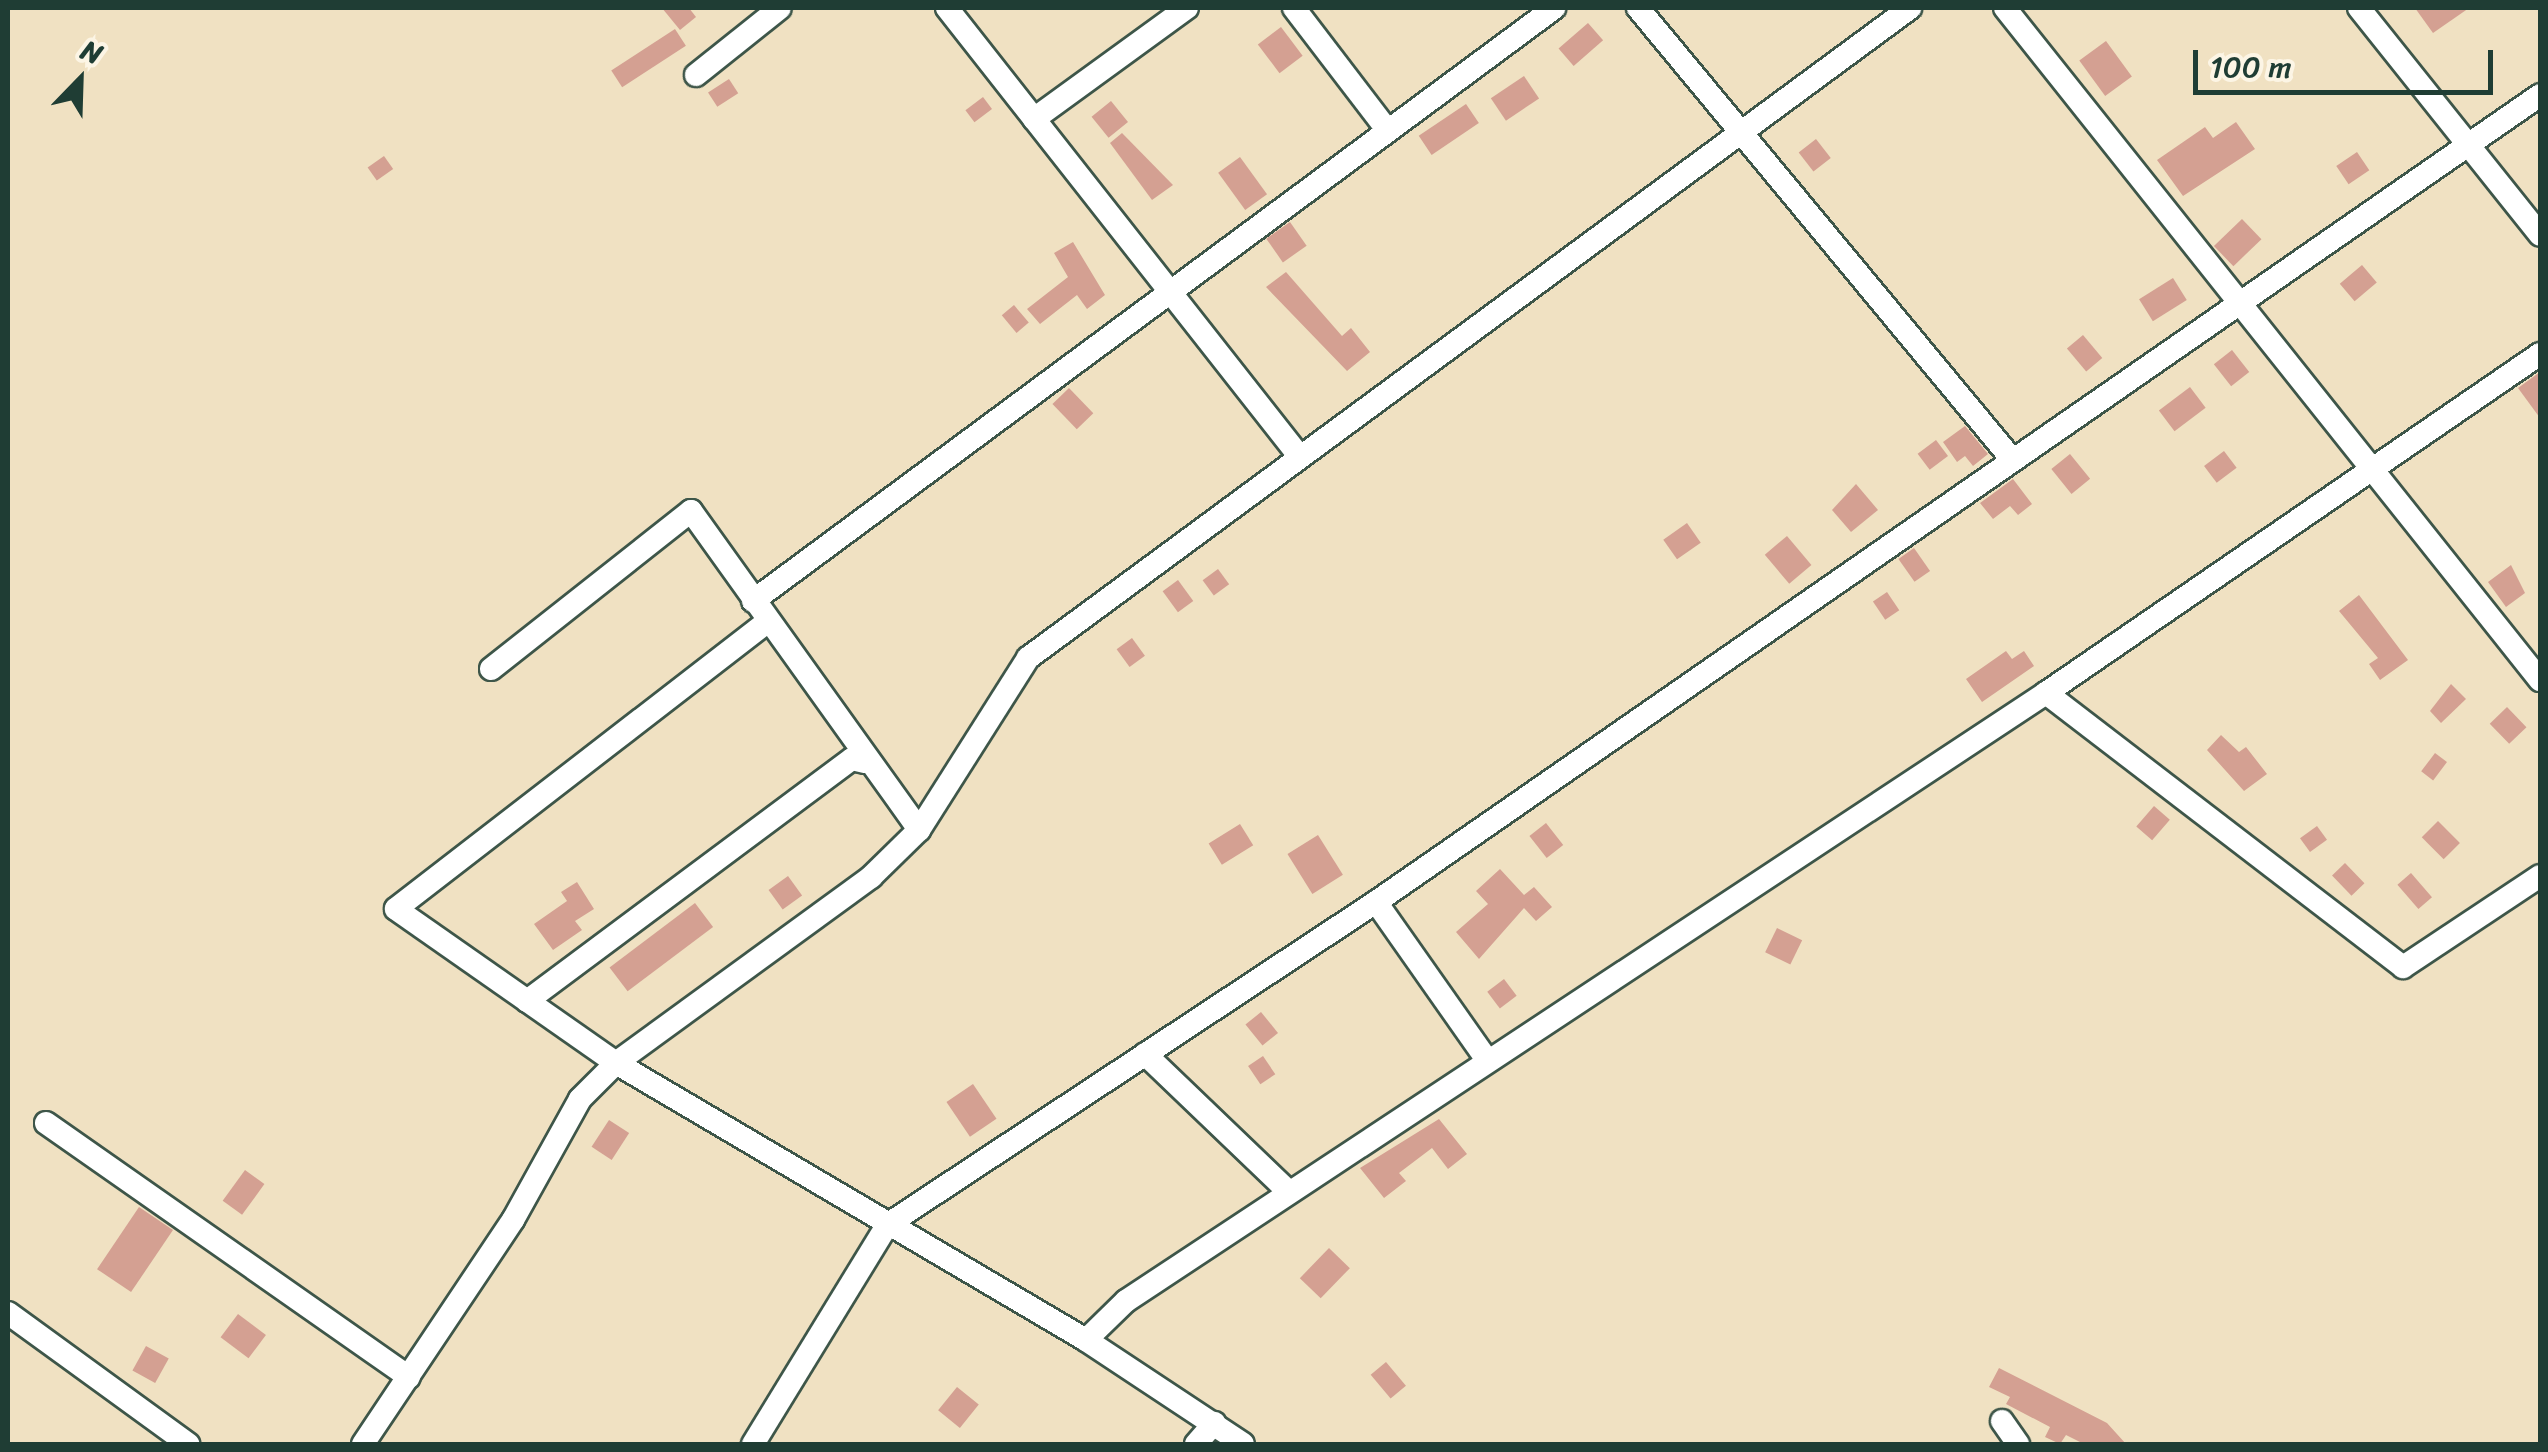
<!DOCTYPE html>
<style>
body{margin:0}
#map{position:relative;width:2548px;height:1452px;overflow:hidden;background:#f0e1c2;font-family:Sriracha,sans-serif}
div>[style]{position:absolute}
.building>*{inset:0;background:#d4a092;transform-origin:0 0}
.roads{filter:drop-shadow(2px 0 #3e5649) drop-shadow(-2px 0 #3e5649) drop-shadow(0 2px #3e5649) drop-shadow(0 -2px #3e5649)}
.minor>*{height:22px;margin:-11px;padding:0 11px;transform-origin:11px;border-radius:11px;background:#fff}
span{translate:-50% -50%;white-space:nowrap;text-align:center;line-height:1.15;-webkit-text-stroke:10px #fcf5e5;paint-order:stroke}
.frame{position:absolute;inset:0;border:10px solid #1f3d34;pointer-events:none}
.north{position:absolute;left:30px;top:30px;width:100px;height:100px;-webkit-text-stroke:8px #fcf5e5;paint-order:stroke;rotate:23deg;font-size:28px;font-weight:700;line-height:40px;text-align:center;color:#1f3d34}
.north::after{content:'';display:block;margin:auto;width:35px;height:45px;background:#1f3d34;clip-path:polygon(50% 0,100% 100%,50% 72%,0 100%)}
.scale{position:absolute;left:2193px;top:50px;width:300px;height:45px;box-sizing:border-box;border:5px solid #1f3d34;border-top:0;padding-left:12px;font-size:30px;line-height:35px;white-space:nowrap;color:#1f3d34;-webkit-text-stroke:8px #fcf5e5;paint-order:stroke}
</style>
<div id="map">
<div class="building">
<i style="clip-path:polygon(662px 8px,689px 8px,696px 17px,680px 30px)"></i>
<i style="clip-path:polygon(2415px 8px,2469px 8px,2433px 33px)"></i>
<i style="left:1588px;top:23px;width:23px;height:39px;rotate:49deg"></i>
<i style="left:1281px;top:27px;width:36px;height:29px;rotate:53deg"></i>
<i style="left:675px;top:29px;width:20px;height:76px;rotate:57deg"></i>
<i style="left:2106px;top:41px;width:44px;height:33px;rotate:54deg"></i>
<i style="left:1524px;top:76px;width:27px;height:40px;rotate:56deg"></i>
<i style="left:729px;top:79px;width:17px;height:25px;rotate:57deg"></i>
<i style="left:983px;top:97px;width:15px;height:22px;rotate:53deg"></i>
<i style="left:1111px;top:101px;width:27px;height:25px;rotate:51deg"></i>
<i style="left:1466px;top:104px;width:23px;height:57px;rotate:56deg"></i>
<i style="clip-path:polygon(2236px 122px,2255px 149px,2183px 196px,2157px 160px,2205px 127px,2213px 138px)"></i>
<i style="clip-path:polygon(1122px 133px,1173px 185px,1152px 200px,1110px 143px)"></i>
<i style="left:1816px;top:139px;width:24px;height:22px;rotate:52deg"></i>
<i style="left:2357px;top:152px;width:22px;height:25px;rotate:56deg"></i>
<i style="left:384px;top:156px;width:16px;height:20px;rotate:55deg"></i>
<i style="left:1240px;top:157px;width:46px;height:27px;rotate:54deg"></i>
<i style="left:2242px;top:219px;width:28px;height:39px;rotate:46deg"></i>
<i style="left:1290px;top:222px;width:29px;height:29px;rotate:55deg"></i>
<i style="clip-path:polygon(1073px 242px,1105px 295px,1087px 309px,1077px 295px,1040px 324px,1027px 309px,1068px 277px,1054px 253px)"></i>
<i style="left:2362px;top:265px;width:23px;height:29px;rotate:50deg"></i>
<i style="clip-path:polygon(1286px 272px,1342px 336px,1351px 328px,1370px 352px,1347px 371px,1266px 287px)"></i>
<i style="left:2173px;top:278px;width:26px;height:40px;rotate:58deg"></i>
<i style="left:1014px;top:305px;width:23px;height:16px;rotate:50deg"></i>
<i style="left:2083px;top:335px;width:30px;height:21px;rotate:50deg"></i>
<i style="left:2232px;top:350px;width:28px;height:23px;rotate:52deg"></i>
<i style="clip-path:polygon(2540px 372px,2540px 418px,2518px 388px)"></i>
<i style="left:2190px;top:387px;width:26px;height:39px;rotate:53deg"></i>
<i style="left:1069px;top:388px;width:35px;height:23px;rotate:46deg"></i>
<i style="clip-path:polygon(1965px 426px,1988px 454px,1973px 466px,1965px 456px,1957px 462px,1943px 442px)"></i>
<i style="left:1936px;top:440px;width:20px;height:23px;rotate:53deg"></i>
<i style="left:2224px;top:451px;width:21px;height:25px;rotate:53deg"></i>
<i style="left:2070px;top:454px;width:32px;height:24px;rotate:51deg"></i>
<i style="clip-path:polygon(2013px 479px,2032px 504px,2018px 515px,2010px 506px,1993px 519px,1980px 503px)"></i>
<i style="clip-path:polygon(1856px 484px,1878px 510px,1851px 532px,1832px 510px)"></i>
<i style="left:1687px;top:523px;width:24px;height:29px;rotate:55deg"></i>
<i style="left:1787px;top:536px;width:38px;height:29px;rotate:50deg"></i>
<i style="left:1914px;top:548px;width:28px;height:19px;rotate:55deg"></i>
<i style="clip-path:polygon(2511px 565px,2525px 593px,2506px 607px,2488px 582px)"></i>
<i style="left:1218px;top:569px;width:19px;height:19px;rotate:54deg"></i>
<i style="left:1178px;top:580px;width:26px;height:19px;rotate:54deg"></i>
<i style="left:1887px;top:592px;width:22px;height:17px;rotate:56deg"></i>
<i style="clip-path:polygon(2359px 595px,2408px 660px,2380px 680px,2369px 664px,2378px 658px,2339px 611px)"></i>
<i style="left:1132px;top:638px;width:22px;height:19px;rotate:54deg"></i>
<i style="clip-path:polygon(2006px 651px,2012px 659px,2024px 651px,2034px 666px,1982px 702px,1966px 679px)"></i>
<i style="clip-path:polygon(2451px 684px,2466px 699px,2441px 723px,2430px 711px)"></i>
<i style="left:2507px;top:707px;width:28px;height:24px;rotate:46deg"></i>
<i style="clip-path:polygon(2221px 735px,2239px 752px,2246px 747px,2267px 774px,2244px 791px,2207px 750px)"></i>
<i style="left:2435px;top:753px;width:15px;height:23px;rotate:37deg"></i>
<i style="left:2154px;top:806px;width:21px;height:27px;rotate:41deg"></i>
<i style="left:2438px;top:821px;width:31px;height:23px;rotate:45deg"></i>
<i style="left:1546px;top:823px;width:28px;height:21px;rotate:52deg"></i>
<i style="left:1240px;top:824px;width:25px;height:37px;rotate:58deg"></i>
<i style="left:2317px;top:826px;width:17px;height:21px;rotate:54deg"></i>
<i style="left:1318px;top:835px;width:47px;height:36px;rotate:58deg"></i>
<i style="left:2345px;top:863px;width:28px;height:18px;rotate:46deg"></i>
<i style="clip-path:polygon(1500px 869px,1524px 895px,1534px 887px,1552px 907px,1536px 921px,1524px 908px,1479px 959px,1456px 932px,1488px 904px,1476px 891px)"></i>
<i style="left:2411px;top:873px;width:32px;height:18px;rotate:49deg"></i>
<i style="left:788px;top:876px;width:24px;height:24px;rotate:54deg"></i>
<i style="clip-path:polygon(577px 882px,594px 909px,575px 921px,582px 930px,553px 950px,534px 924px,567px 901px,561px 892px)"></i>
<i style="left:695px;top:903px;width:30px;height:107px;rotate:53deg"></i>
<i style="left:1777px;top:928px;width:28px;height:27px;rotate:26deg"></i>
<i style="left:1504px;top:979px;width:21px;height:21px;rotate:53deg"></i>
<i style="left:1261px;top:1012px;width:27px;height:20px;rotate:51deg"></i>
<i style="left:1263px;top:1056px;width:22px;height:18px;rotate:56deg"></i>
<i style="left:973px;top:1084px;width:42px;height:32px;rotate:56deg"></i>
<i style="clip-path:polygon(1439px 1119px,1467px 1154px,1448px 1169px,1432px 1148px,1399px 1173px,1406px 1181px,1384px 1198px,1360px 1168px)"></i>
<i style="left:609px;top:1120px;width:24px;height:32px;rotate:33deg"></i>
<i style="left:245px;top:1170px;width:24px;height:38px;rotate:36deg"></i>
<i style="left:139px;top:1207px;width:41px;height:75px;rotate:34deg"></i>
<i style="left:1329px;top:1248px;width:29px;height:42px;rotate:44deg"></i>
<i style="left:238px;top:1314px;width:35px;height:29px;rotate:37deg"></i>
<i style="left:146px;top:1346px;width:26px;height:28px;rotate:29deg"></i>
<i style="left:1386px;top:1362px;width:31px;height:20px;rotate:50deg"></i>
<i style="clip-path:polygon(1999px 1368px,2107px 1423px,2126px 1444px,2084px 1444px,2066px 1435px,2060px 1444px,2045px 1437px,2050px 1427px,2006px 1404px,2010px 1397px,1989px 1387px)"></i>
<i style="left:957px;top:1387px;width:28px;height:30px;rotate:39deg"></i>
</div>
<div class="roads">
<div class="minor">
<i style="left:947px;top:8px;width:571px;rotate:51.83deg"></i>
<i style="left:1294px;top:8px;width:150px;rotate:52.6deg"></i>
<i style="left:1638px;top:8px;width:584px;rotate:50.35deg"></i>
<i style="left:2005px;top:8px;width:859px;rotate:51.48deg"></i>
<i style="left:2359px;top:8px;width:290px;rotate:51.4deg"></i>
<i style="left:696px;top:75px;width:107px;rotate:-38.6deg"></i>
<i style="left:1034px;top:119px;width:189px;rotate:-36deg"></i>
<i style="left:753px;top:601px;width:997px;rotate:-36.51deg"></i>
<i style="left:767px;top:622px;width:469px;rotate:142.3deg"></i>
<i style="left:396px;top:909px;width:269px;rotate:35deg"></i>
<i style="left:616px;top:1063px;width:546px;rotate:30.51deg"></i>
<i style="left:1086px;top:1340px;width:188px;rotate:33.5deg"></i>
<i style="left:491px;top:669px;width:255px;rotate:-38.3deg"></i>
<i style="left:691px;top:511px;width:392px;rotate:54.4deg"></i>
<i style="left:2046px;top:693px;width:450px;rotate:37.5deg"></i>
<i style="left:2403px;top:967px;width:164px;rotate:-33.6deg"></i>
<i style="left:1376px;top:902px;width:193px;rotate:54.9deg"></i>
<i style="left:527px;top:1001px;width:405px;rotate:-36.7deg"></i>
<i style="left:852px;top:759px;width:13px;rotate:13deg"></i>
<i style="left:1145px;top:1054px;width:199px;rotate:43.8deg"></i>
<i style="left:46px;top:1123px;width:443px;rotate:35deg"></i>
<i style="left:8px;top:1313px;width:223px;rotate:36deg"></i>
<i style="left:1086px;top:1340px;width:56px;rotate:-44.3deg"></i>
<i style="left:1126px;top:1301px;width:1103px;rotate:-33.46deg"></i>
<i style="left:2046px;top:693px;width:599px;rotate:-34.46deg"></i>
<i style="left:2002px;top:1421px;width:28px;rotate:55deg"></i>
<i style="left:363px;top:1444px;width:270px;rotate:-56.2deg"></i>
<i style="left:513px;top:1220px;width:138px;rotate:-61deg"></i>
<i style="left:580px;top:1099px;width:51px;rotate:-45deg"></i>
<i style="left:616px;top:1063px;width:316px;rotate:-36.1deg"></i>
<i style="left:871px;top:877px;width:67px;rotate:-44.4deg"></i>
<i style="left:919px;top:830px;width:204px;rotate:-57.6deg"></i>
<i style="left:1028px;top:658px;width:1096px;rotate:-36.39deg"></i>
<i style="left:753px;top:1444px;width:257px;rotate:-58.5deg"></i>
<i style="left:887px;top:1225px;width:586px;rotate:-33.45deg"></i>
<i style="left:1376px;top:902px;width:1416px;rotate:-34.73deg"></i>
<i style="left:1196px;top:1444px;width:28px;rotate:-49deg"></i>
</div>
</div>
<div class="frame"></div>
<div class="north">N</div>
<div class="scale">100 m</div>
</div>
